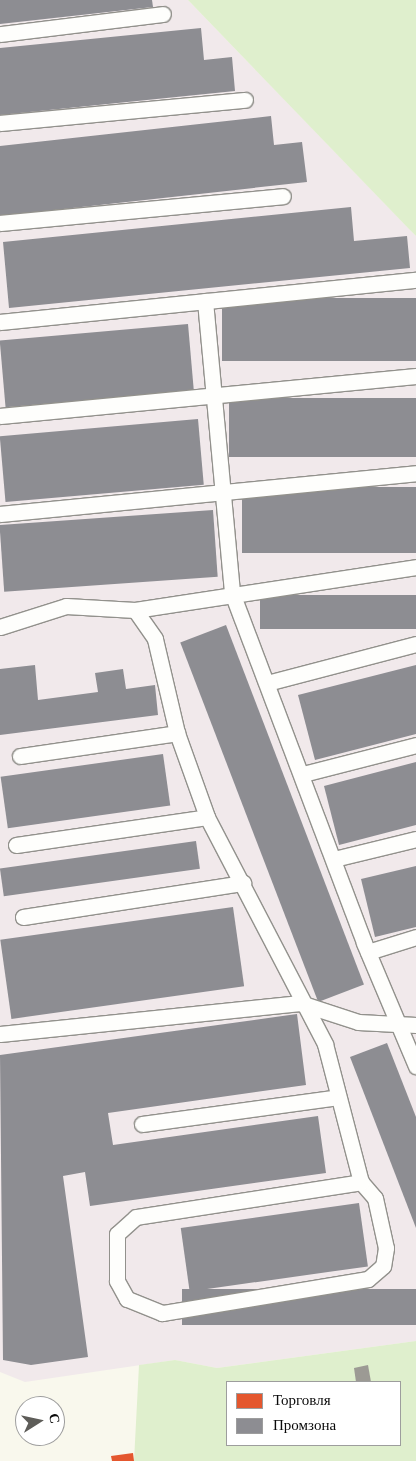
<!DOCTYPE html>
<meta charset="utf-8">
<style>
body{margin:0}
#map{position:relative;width:416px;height:1461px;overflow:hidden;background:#f9f8ed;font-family:Georgia,serif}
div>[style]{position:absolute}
.industrial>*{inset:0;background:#f1e9eb}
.green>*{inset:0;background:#dfefcd}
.shops>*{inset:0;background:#e4572e}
.industry>*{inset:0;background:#8d8d92;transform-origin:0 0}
.building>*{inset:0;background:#9c9a94}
.roads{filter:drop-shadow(1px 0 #92918c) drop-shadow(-1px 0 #92918c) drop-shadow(0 1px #92918c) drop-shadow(0 -1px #92918c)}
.lane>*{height:15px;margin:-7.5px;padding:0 7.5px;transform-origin:7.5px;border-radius:7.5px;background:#fefefc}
span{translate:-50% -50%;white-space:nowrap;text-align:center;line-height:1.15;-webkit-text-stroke:5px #fff;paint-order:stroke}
.legend{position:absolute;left:226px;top:1381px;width:175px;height:65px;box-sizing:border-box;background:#fff;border:1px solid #9d9d9d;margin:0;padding:6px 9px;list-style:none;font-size:15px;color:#0a0a0a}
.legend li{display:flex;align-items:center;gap:10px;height:25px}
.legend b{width:25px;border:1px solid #9d9d9d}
.north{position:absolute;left:15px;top:1396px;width:50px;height:50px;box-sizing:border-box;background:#fff;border:1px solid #9d9d9d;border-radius:50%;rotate:80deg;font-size:14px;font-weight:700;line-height:20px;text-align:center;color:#0a0a0a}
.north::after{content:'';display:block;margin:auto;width:18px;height:22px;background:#5e5d59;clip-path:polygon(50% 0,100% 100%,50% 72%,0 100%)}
</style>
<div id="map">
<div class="industrial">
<i style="clip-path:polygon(0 0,188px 0,416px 236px,416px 1341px,217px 1368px,175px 1360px,25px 1382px,0 1372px)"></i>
</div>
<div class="green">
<i style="clip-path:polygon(188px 0,416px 0,416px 236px,409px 229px)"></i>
<i style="clip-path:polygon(evenodd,416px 1341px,416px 1461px,134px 1461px,139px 1365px,175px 1360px,217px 1368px,416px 1341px,227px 1382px,400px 1382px,400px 1445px,227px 1445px,227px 1382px)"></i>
</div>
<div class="shops">
<i style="clip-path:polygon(133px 1453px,134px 1461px,112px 1461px,111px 1456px)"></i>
</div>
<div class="industry">
<i style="clip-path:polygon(0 0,152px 0,153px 7px,0 24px)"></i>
<i style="clip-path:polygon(201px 28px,204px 60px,232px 57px,235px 91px,0 115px,0 48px)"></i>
<i style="clip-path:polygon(271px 116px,274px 145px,302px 142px,307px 182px,0 216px,0 146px)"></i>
<i style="clip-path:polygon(351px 207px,354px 241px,407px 236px,410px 268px,9px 308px,3px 242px)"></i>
<i style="left:416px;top:298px;width:63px;height:194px;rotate:90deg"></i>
<i style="left:188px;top:324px;width:67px;height:189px;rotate:85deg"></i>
<i style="left:416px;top:398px;width:59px;height:187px;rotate:90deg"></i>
<i style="left:198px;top:419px;width:66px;height:199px;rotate:85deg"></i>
<i style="left:416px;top:487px;width:66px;height:174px;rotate:90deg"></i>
<i style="left:213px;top:510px;width:67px;height:214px;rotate:86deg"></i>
<i style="left:416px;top:595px;width:34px;height:156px;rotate:90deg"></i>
<i style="left:226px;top:625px;width:385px;height:49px;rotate:69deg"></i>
<i style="clip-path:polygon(35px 665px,38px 700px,98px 692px,95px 673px,123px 669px,126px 689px,155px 685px,158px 715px,0 735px,0 669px)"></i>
<i style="clip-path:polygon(416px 665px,416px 734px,315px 760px,298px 695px)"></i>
<i style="left:163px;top:754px;width:52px;height:164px;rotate:82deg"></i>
<i style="clip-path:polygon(416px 762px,416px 825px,339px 845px,324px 786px)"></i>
<i style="left:196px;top:841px;width:28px;height:198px;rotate:82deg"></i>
<i style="clip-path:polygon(416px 866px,416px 927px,375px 937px,361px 879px)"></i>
<i style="left:233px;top:907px;width:80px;height:235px;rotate:82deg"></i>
<i style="clip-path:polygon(297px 1014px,306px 1085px,108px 1113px,113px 1145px,318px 1116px,326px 1173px,90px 1206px,85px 1172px,63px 1176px,88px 1357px,31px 1365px,3px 1360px,0 1055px)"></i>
<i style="clip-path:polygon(387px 1043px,416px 1117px,416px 1228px,350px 1057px)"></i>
<i style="left:359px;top:1203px;width:64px;height:180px;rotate:82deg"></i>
<i style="left:416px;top:1289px;width:36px;height:234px;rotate:90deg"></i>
</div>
<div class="building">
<i style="clip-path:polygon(368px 1365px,371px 1382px,356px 1382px,354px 1368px)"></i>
</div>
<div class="roads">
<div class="lane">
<i style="left:0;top:34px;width:164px;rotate:-7deg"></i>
<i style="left:0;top:123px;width:246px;rotate:-5.4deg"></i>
<i style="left:0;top:223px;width:284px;rotate:-5.4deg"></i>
<i style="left:205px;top:301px;width:293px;rotate:84.7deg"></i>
<i style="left:232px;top:593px;width:374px;rotate:69.3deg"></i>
<i style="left:364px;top:943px;width:134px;rotate:67.1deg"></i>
<i style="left:0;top:322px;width:418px;rotate:-5.8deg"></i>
<i style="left:0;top:416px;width:418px;rotate:-5.5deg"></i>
<i style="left:0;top:514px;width:418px;rotate:-5.6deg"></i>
<i style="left:135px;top:610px;width:35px;rotate:55deg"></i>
<i style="left:155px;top:639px;width:97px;rotate:76.8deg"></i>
<i style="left:177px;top:733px;width:89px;rotate:70.3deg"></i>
<i style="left:207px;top:817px;width:256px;rotate:62.5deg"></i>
<i style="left:325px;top:1044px;width:143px;rotate:75.4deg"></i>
<i style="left:361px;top:1182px;width:21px;rotate:49deg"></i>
<i style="left:375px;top:1198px;width:51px;rotate:77.6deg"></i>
<i style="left:386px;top:1248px;width:18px;rotate:99deg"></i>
<i style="left:383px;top:1266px;width:20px;rotate:139deg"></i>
<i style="left:368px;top:1279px;width:209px;rotate:170.6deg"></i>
<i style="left:162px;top:1313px;width:38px;rotate:-158deg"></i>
<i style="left:127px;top:1299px;width:21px;rotate:-119deg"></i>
<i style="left:117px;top:1281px;width:47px;rotate:-90deg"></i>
<i style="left:117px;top:1234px;width:25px;rotate:-42deg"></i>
<i style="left:136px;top:1217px;width:228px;rotate:-8.8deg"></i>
<i style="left:0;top:627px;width:69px;rotate:-17.7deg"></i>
<i style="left:66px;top:606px;width:69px;rotate:3.3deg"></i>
<i style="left:135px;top:610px;width:284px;rotate:-8.7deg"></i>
<i style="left:267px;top:683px;width:154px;rotate:-14.7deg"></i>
<i style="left:20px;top:756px;width:159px;rotate:-8.3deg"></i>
<i style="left:303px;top:774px;width:117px;rotate:-14.4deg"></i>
<i style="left:16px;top:845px;width:193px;rotate:-8.3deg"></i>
<i style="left:334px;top:859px;width:84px;rotate:-13.7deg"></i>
<i style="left:23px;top:917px;width:223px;rotate:-8.8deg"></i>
<i style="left:368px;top:952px;width:50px;rotate:-17.4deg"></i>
<i style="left:0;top:1034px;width:302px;rotate:-5.9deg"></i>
<i style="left:300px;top:1003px;width:61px;rotate:18.1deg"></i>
<i style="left:358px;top:1022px;width:58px;rotate:3deg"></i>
<i style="left:142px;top:1124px;width:198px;rotate:-7.8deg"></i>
</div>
</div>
<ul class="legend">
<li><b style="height:14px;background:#e4572e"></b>Торговля</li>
<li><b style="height:14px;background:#8d8d92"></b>Промзона</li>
</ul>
<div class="north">С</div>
</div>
